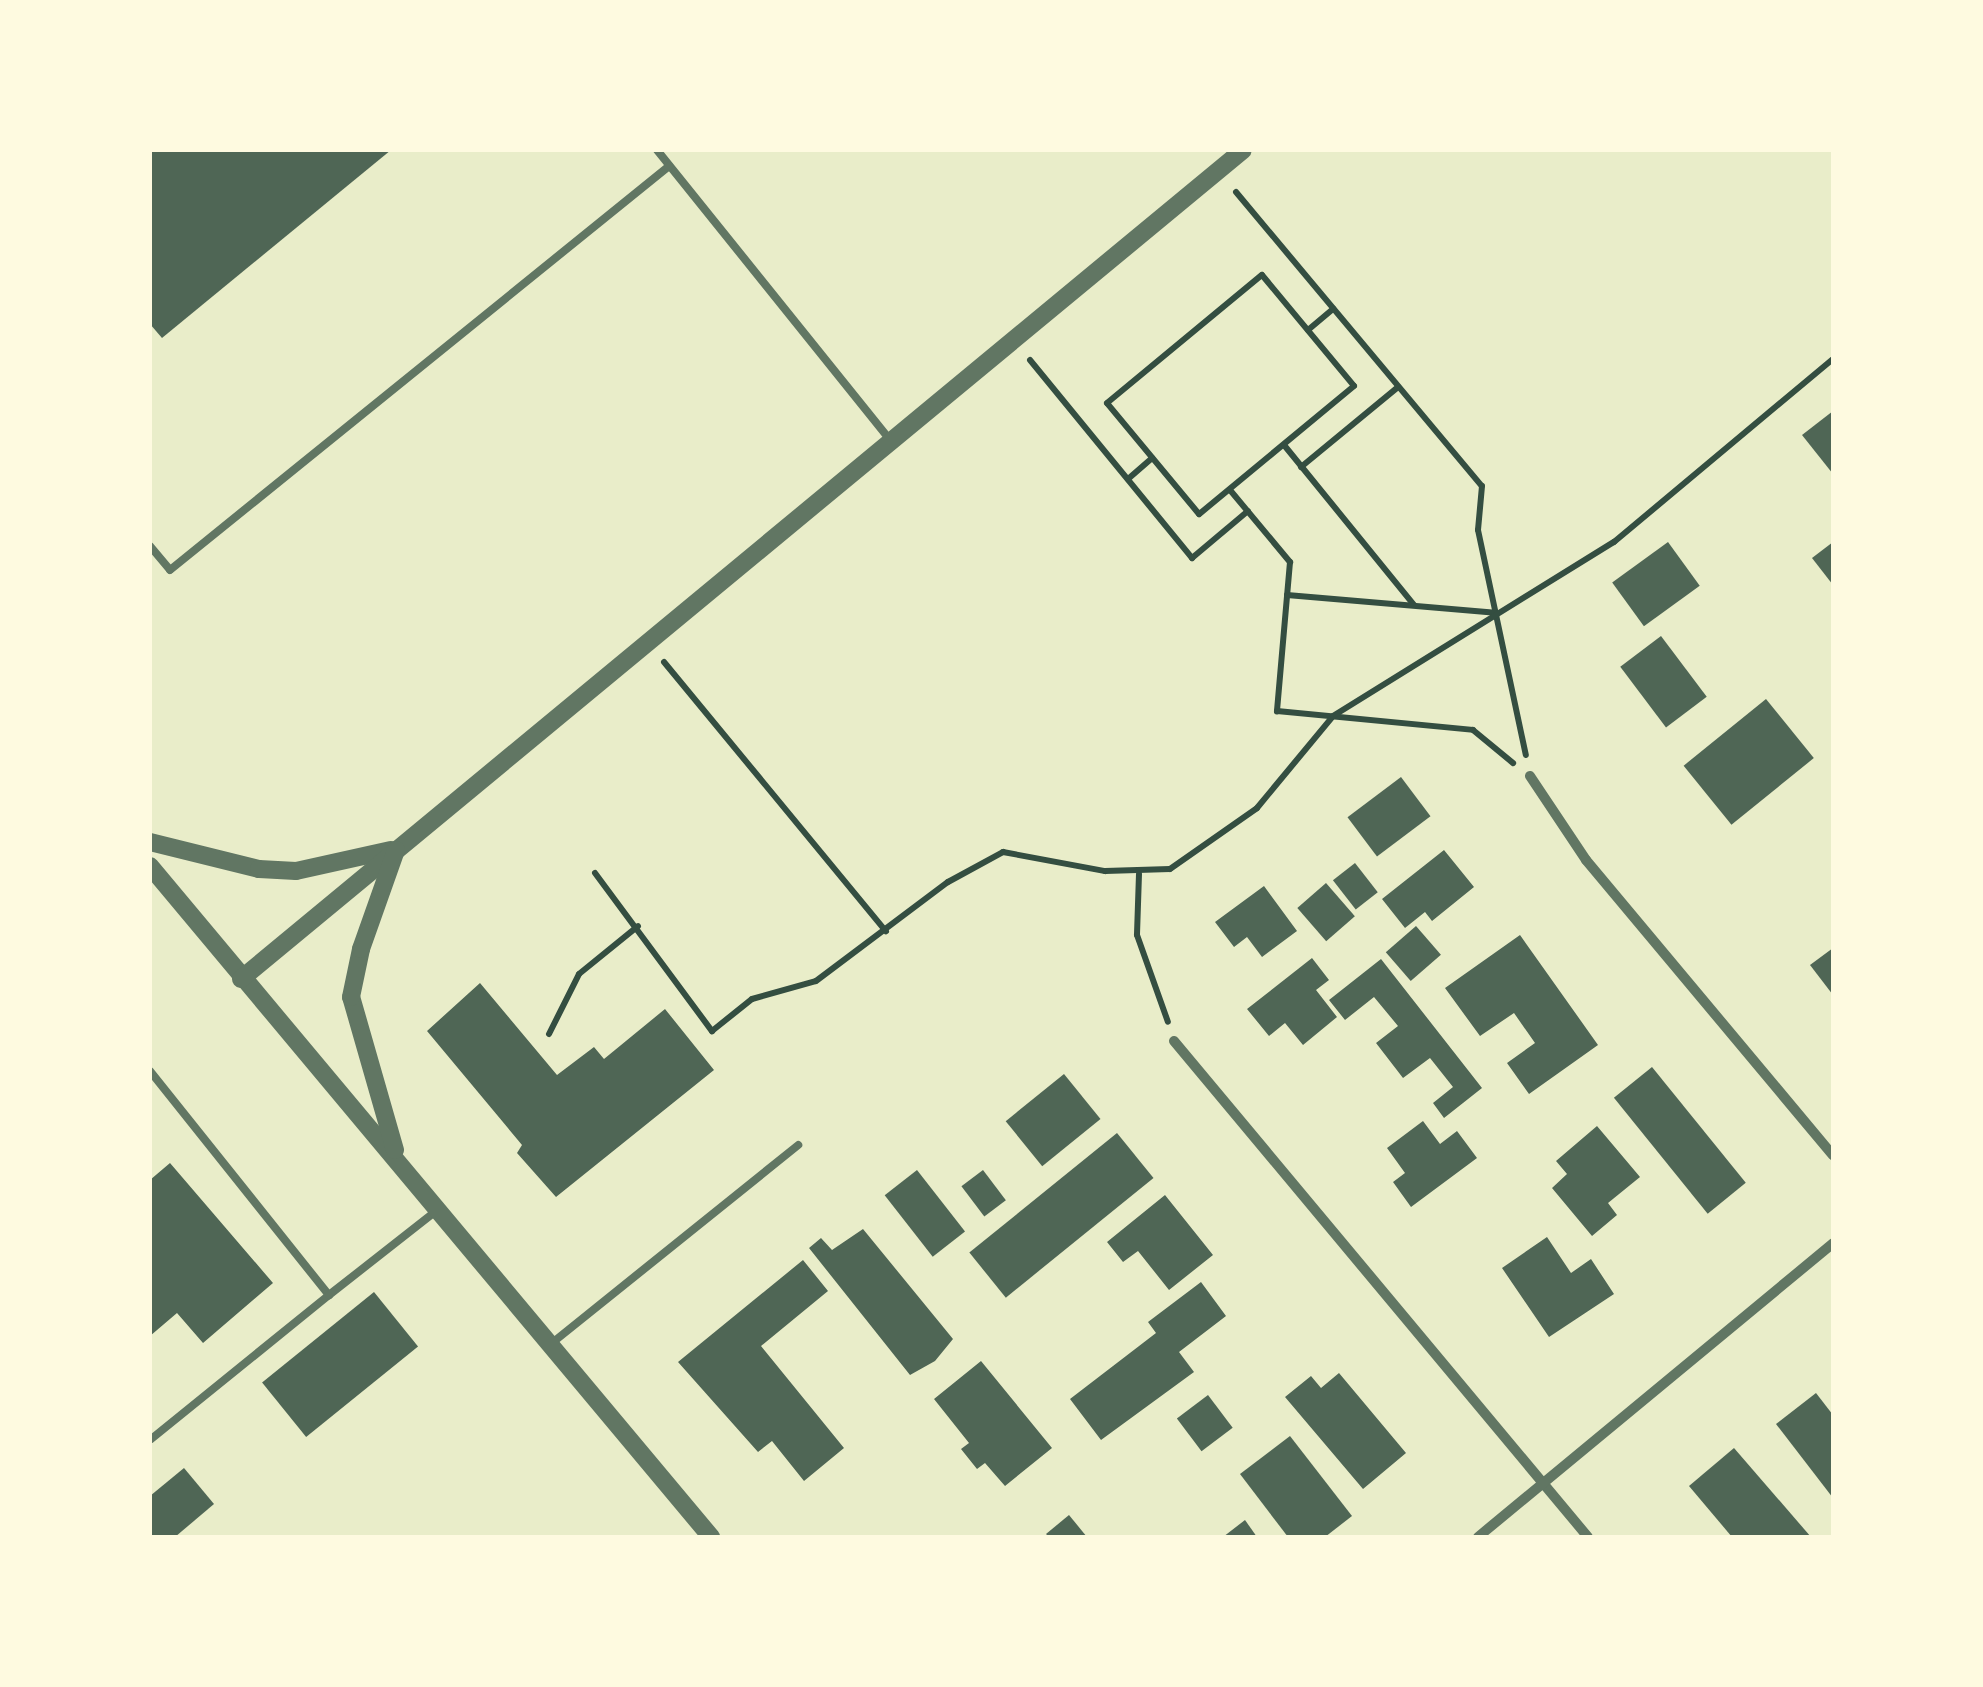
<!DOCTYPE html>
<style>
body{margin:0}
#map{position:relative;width:1983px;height:1687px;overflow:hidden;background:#e9edc9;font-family:Merriweather,serif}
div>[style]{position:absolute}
.building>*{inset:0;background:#4f6655;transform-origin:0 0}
.path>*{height:6px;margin:-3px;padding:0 3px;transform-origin:3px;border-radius:3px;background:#344e41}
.service>*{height:8px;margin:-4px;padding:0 4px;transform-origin:4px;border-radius:4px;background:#617663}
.minor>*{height:10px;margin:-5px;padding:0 5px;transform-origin:5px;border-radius:5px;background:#617663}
.tertiary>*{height:18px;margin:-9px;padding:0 9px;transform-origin:9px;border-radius:9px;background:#617663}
span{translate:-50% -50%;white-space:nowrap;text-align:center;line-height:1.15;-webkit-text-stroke:10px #fefae0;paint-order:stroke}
.frame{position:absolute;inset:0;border:152px solid #fefae0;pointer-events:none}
</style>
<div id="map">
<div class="building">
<i style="clip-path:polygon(150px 150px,391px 150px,162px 338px,150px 324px)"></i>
<i style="clip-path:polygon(1833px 411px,1833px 474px,1802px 435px)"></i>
<i style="left:1668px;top:542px;width:54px;height:69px;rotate:54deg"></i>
<i style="clip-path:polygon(1833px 542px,1833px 585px,1812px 558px)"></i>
<i style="left:1661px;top:636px;width:76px;height:51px;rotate:53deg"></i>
<i style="left:1766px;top:699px;width:76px;height:106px;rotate:51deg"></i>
<i style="left:1401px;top:777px;width:49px;height:67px;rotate:53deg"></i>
<i style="clip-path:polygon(1444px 850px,1474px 887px,1432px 921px,1425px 912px,1405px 928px,1382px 899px)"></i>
<i style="left:1355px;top:863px;width:37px;height:28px;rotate:52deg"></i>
<i style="left:1326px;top:883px;width:44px;height:38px;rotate:49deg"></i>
<i style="clip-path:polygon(1264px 886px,1297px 931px,1262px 957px,1247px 937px,1234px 947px,1215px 922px)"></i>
<i style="left:1416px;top:926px;width:38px;height:40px;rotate:49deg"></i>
<i style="clip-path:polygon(1520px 935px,1598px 1045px,1529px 1094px,1507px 1063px,1535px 1043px,1514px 1013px,1480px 1036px,1445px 988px)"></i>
<i style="clip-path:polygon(1833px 948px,1833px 995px,1810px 965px)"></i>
<i style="clip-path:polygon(1312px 958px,1329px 980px,1316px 990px,1337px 1017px,1303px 1045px,1285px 1023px,1269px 1036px,1247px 1009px)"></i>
<i style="clip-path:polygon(1381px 959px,1482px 1088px,1444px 1118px,1433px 1103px,1453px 1087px,1430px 1058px,1403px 1078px,1376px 1043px,1398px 1026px,1374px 997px,1345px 1020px,1329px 1000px)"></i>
<i style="clip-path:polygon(480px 983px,557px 1075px,594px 1047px,604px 1059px,665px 1009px,714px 1070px,556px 1197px,517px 1153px,522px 1145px,427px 1031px)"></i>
<i style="left:1652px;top:1067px;width:149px;height:49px;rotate:51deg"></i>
<i style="left:1064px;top:1074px;width:58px;height:75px;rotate:51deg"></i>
<i style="clip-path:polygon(1423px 1121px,1440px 1144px,1457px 1131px,1477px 1158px,1411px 1207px,1393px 1182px,1405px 1173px,1387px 1148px)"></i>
<i style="clip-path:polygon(1597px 1126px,1640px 1177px,1608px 1203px,1617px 1215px,1592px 1236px,1552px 1188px,1567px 1174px,1556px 1161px)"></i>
<i style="left:1117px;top:1133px;width:58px;height:190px;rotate:51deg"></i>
<i style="clip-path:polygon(170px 1163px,273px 1283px,203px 1343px,177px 1313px,150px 1336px,150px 1180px)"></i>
<i style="left:917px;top:1170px;width:78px;height:41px;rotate:52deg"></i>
<i style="left:983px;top:1170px;width:38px;height:27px;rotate:53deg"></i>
<i style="clip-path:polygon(1165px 1195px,1213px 1255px,1169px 1290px,1138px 1251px,1123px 1262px,1107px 1242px)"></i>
<i style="clip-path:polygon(863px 1229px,953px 1339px,935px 1361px,910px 1375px,809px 1248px,821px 1238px,832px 1250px)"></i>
<i style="clip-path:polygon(1547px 1237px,1571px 1273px,1591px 1259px,1614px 1294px,1549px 1337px,1502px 1268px)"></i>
<i style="clip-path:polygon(803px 1260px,828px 1291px,761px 1346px,844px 1448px,804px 1481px,772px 1441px,758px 1452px,678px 1362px)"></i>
<i style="clip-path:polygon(1201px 1282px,1226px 1316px,1179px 1352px,1194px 1372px,1101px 1440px,1070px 1399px,1156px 1333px,1148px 1322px)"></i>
<i style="left:374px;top:1292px;width:70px;height:144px;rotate:51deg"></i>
<i style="clip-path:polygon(981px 1361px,1052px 1448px,1005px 1486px,985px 1463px,977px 1469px,961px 1449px,969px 1443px,934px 1399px)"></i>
<i style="clip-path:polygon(1339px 1373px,1406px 1453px,1363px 1489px,1285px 1397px,1311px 1376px,1321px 1388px)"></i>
<i style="clip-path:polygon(1816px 1393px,1833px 1415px,1833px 1498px,1776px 1424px)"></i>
<i style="left:1208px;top:1395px;width:41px;height:39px;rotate:53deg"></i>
<i style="clip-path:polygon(1290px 1436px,1352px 1516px,1325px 1537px,1288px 1537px,1240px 1474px)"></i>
<i style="clip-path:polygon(1734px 1448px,1811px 1537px,1732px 1537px,1689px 1486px)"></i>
<i style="clip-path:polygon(184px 1468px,214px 1504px,175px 1537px,150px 1537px,150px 1496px)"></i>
<i style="clip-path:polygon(1069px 1515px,1087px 1537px,1049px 1537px,1046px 1534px)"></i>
<i style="clip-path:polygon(1245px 1520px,1257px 1537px,1223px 1537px)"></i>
</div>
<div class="path">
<i style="left:1236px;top:192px;width:383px;rotate:50.1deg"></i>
<i style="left:1482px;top:486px;width:44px;rotate:95.2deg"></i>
<i style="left:1478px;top:530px;width:230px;rotate:78deg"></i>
<i style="left:1262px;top:275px;width:144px;rotate:50.3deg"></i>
<i style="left:1354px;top:386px;width:201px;rotate:140.4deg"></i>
<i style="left:1199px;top:514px;width:144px;rotate:-129.7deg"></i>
<i style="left:1107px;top:403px;width:201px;rotate:-39.6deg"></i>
<i style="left:1308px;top:330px;width:33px;rotate:-40deg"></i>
<i style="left:1030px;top:360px;width:256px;rotate:50.7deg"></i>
<i style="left:1192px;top:558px;width:73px;rotate:-40deg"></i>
<i style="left:1284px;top:445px;width:206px;rotate:50.9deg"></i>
<i style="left:1301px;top:467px;width:126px;rotate:-39.5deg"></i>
<i style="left:1128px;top:479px;width:32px;rotate:-41deg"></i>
<i style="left:1230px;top:490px;width:94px;rotate:50.2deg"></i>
<i style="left:1290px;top:562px;width:150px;rotate:95deg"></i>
<i style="left:1277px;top:711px;width:197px;rotate:5.5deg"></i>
<i style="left:1473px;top:730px;width:52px;rotate:39.5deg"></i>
<i style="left:1287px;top:595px;width:209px;rotate:4.9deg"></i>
<i style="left:664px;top:662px;width:349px;rotate:50.5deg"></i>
<i style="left:595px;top:873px;width:197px;rotate:53.5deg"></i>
<i style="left:712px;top:1031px;width:51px;rotate:-38.7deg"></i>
<i style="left:752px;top:999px;width:66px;rotate:-15.7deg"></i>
<i style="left:816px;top:981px;width:165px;rotate:-36.9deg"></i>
<i style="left:948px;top:882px;width:63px;rotate:-28.6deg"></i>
<i style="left:1003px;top:852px;width:104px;rotate:10.6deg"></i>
<i style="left:1105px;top:871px;width:65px;rotate:-1.8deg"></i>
<i style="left:1170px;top:869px;width:106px;rotate:-35deg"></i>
<i style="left:1257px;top:808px;width:119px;rotate:-50.4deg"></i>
<i style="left:1333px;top:716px;width:331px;rotate:-31.8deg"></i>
<i style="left:1614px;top:542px;width:285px;rotate:-39.9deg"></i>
<i style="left:1139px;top:874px;width:61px;rotate:91.9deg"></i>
<i style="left:1137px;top:935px;width:92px;rotate:70.4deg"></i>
<i style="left:549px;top:1034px;width:67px;rotate:-63.4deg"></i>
<i style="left:579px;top:974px;width:76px;rotate:-39.1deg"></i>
</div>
<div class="service">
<i style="left:657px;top:150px;width:373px;rotate:51.2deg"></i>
<i style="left:150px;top:546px;width:31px;rotate:50deg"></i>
<i style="left:170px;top:570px;width:642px;rotate:-38.99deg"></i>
<i style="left:150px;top:1071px;width:287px;rotate:51.4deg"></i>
<i style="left:329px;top:1295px;width:230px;rotate:141deg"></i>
<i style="left:329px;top:1295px;width:135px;rotate:-38.1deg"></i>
<i style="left:552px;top:1343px;width:316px;rotate:-38.8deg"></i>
</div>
<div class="minor">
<i style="left:1530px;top:776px;width:101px;rotate:56.3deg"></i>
<i style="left:1586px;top:860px;width:385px;rotate:50.1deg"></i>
<i style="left:1174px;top:1041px;width:646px;rotate:50.15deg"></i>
<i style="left:1478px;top:1537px;width:461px;rotate:-39.6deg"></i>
</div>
<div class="tertiary">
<i style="left:150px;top:842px;width:112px;rotate:13.9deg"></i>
<i style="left:259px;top:869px;width:37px;rotate:3deg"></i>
<i style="left:296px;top:871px;width:97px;rotate:-12.5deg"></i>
<i style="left:150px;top:866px;width:875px;rotate:50.1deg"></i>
<i style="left:241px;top:979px;width:1300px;rotate:-39.6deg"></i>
<i style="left:395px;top:1150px;width:159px;rotate:-106deg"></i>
<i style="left:351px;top:997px;width:49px;rotate:-78.2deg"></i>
<i style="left:361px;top:949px;width:105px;rotate:-70.5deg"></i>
</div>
<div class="frame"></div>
</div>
